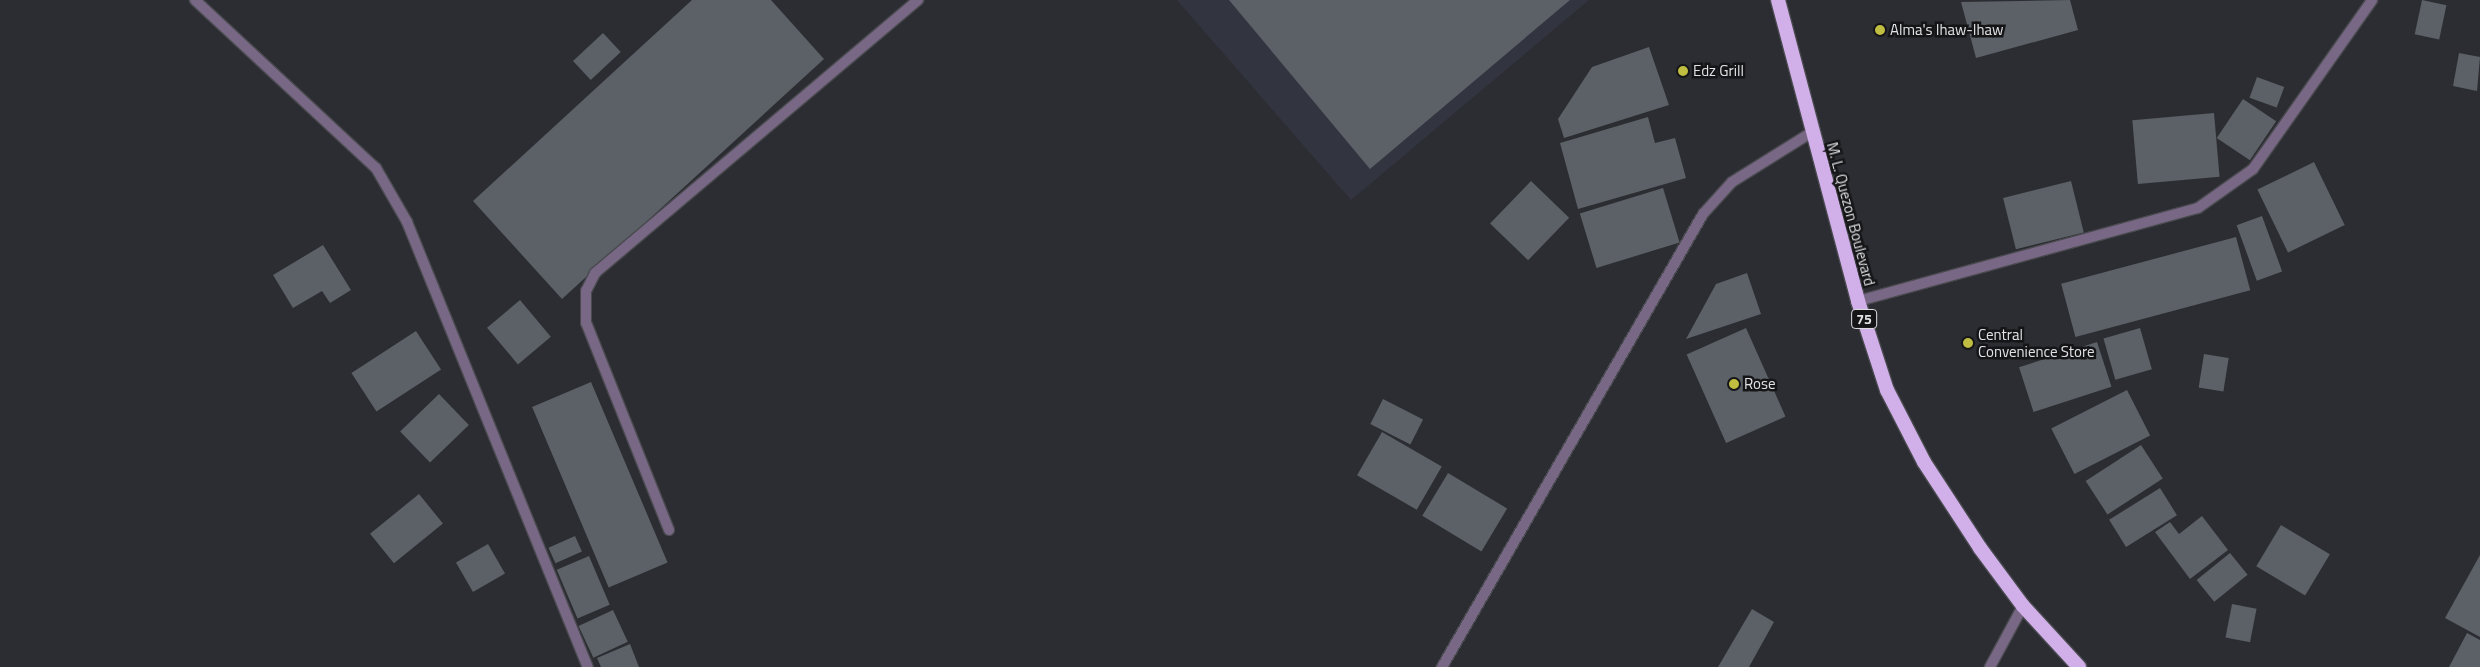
<!DOCTYPE html>
<style>
body{margin:0}
#map{position:relative;width:2480px;height:667px;overflow:hidden;background:#2c2d32;font-family:"Titillium Web",sans-serif}
div>[style]{position:absolute}
.built>*{inset:0;background:#323440}
.building>*{inset:0;background:#5b6166;transform-origin:0 0}
.roads{filter:drop-shadow(1px 0 #494a4f) drop-shadow(-1px 0 #494a4f) drop-shadow(0 1px #494a4f) drop-shadow(0 -1px #494a4f)}
.service>*{height:10px;margin:-5px;padding:0 5px;transform-origin:5px;border-radius:5px;background:#796885}
.minor>*{height:10px;margin:-5px;padding:0 5px;transform-origin:5px;border-radius:5px;background:#796885}
.tertiary>*{height:10px;margin:-5px;padding:0 5px;transform-origin:5px;border-radius:5px;background:#796885}
.trunk>*{height:14px;margin:-7px;padding:0 7px;transform-origin:7px;border-radius:7px;background:#d1b0ea}
.dots>*{width:14px;height:14px;translate:-50% -50%;box-sizing:border-box;border:2px solid #151518;border-radius:50%}
span{translate:-50% -50%;white-space:nowrap;text-align:center;line-height:1.15;-webkit-text-stroke:5px #151518;paint-order:stroke}
.shield-label span{padding:1px 4px;background:#151518;border:1px solid;border-radius:4px;-webkit-text-stroke-width:0}
.shield-label{font-size:14px;color:#e1e2e5;font-weight:700}
.poi-label{font-size:15px;color:#e1e2e5}
.left{translate:0 -50%;text-align:left}
.street-label{font-size:15px;color:#e1e2e5}
</style>
<div id="map">
<div class="built">
<i style="clip-path:polygon(1177px 0,1589px 0,1351px 200px)"></i>
</div>
<div class="building">
<i style="clip-path:polygon(692px 0,771px 0,824px 59px,562px 299px,473px 201px)"></i>
<i style="clip-path:polygon(1229px 0,1570px 0,1370px 169px)"></i>
<i style="clip-path:polygon(2070px 0,2078px 30px,1976px 58px,1961px 2px)"></i>
<i style="left:2422px;top:0;width:25px;height:35px;rotate:12deg"></i>
<i style="left:603px;top:33px;width:26px;height:41px;rotate:47deg"></i>
<i style="clip-path:polygon(1649px 47px,1669px 105px,1564px 138px,1558px 119px,1592px 67px)"></i>
<i style="clip-path:polygon(2459px 53px,2480px 57px,2477px 91px,2453px 86px)"></i>
<i style="left:2257px;top:77px;width:29px;height:22px;rotate:20deg"></i>
<i style="left:2243px;top:99px;width:40px;height:47px;rotate:34deg"></i>
<i style="left:2214px;top:113px;width:64px;height:82px;rotate:85deg"></i>
<i style="clip-path:polygon(1648px 117px,1655px 143px,1675px 138px,1686px 178px,1578px 209px,1560px 143px)"></i>
<i style="left:2314px;top:162px;width:70px;height:63px;rotate:64deg"></i>
<i style="left:1531px;top:181px;width:53px;height:59px;rotate:44deg"></i>
<i style="left:2071px;top:181px;width:53px;height:70px;rotate:76deg"></i>
<i style="left:1663px;top:188px;width:57px;height:87px;rotate:73deg"></i>
<i style="left:2262px;top:216px;width:59px;height:27px;rotate:70deg"></i>
<i style="left:2236px;top:237px;width:55px;height:181px;rotate:75deg"></i>
<i style="clip-path:polygon(323px 245px,351px 290px,330px 303px,322px 291px,293px 308px,273px 275px)"></i>
<i style="clip-path:polygon(1747px 273px,1761px 314px,1686px 339px,1716px 284px)"></i>
<i style="left:520px;top:300px;width:48px;height:43px;rotate:50deg"></i>
<i style="left:1746px;top:328px;width:97px;height:65px;rotate:66deg"></i>
<i style="left:2140px;top:328px;width:43px;height:38px;rotate:74deg"></i>
<i style="left:416px;top:331px;width:46px;height:77px;rotate:57deg"></i>
<i style="left:2097px;top:342px;width:47px;height:82px;rotate:72deg"></i>
<i style="left:2204px;top:354px;width:25px;height:34px;rotate:9deg"></i>
<i style="left:591px;top:382px;width:196px;height:64px;rotate:67deg"></i>
<i style="left:2127px;top:390px;width:51px;height:85px;rotate:63deg"></i>
<i style="left:439px;top:394px;width:43px;height:54px;rotate:46deg"></i>
<i style="left:1383px;top:399px;width:45px;height:28px;rotate:27deg"></i>
<i style="left:1382px;top:432px;width:69px;height:50px;rotate:30deg"></i>
<i style="left:2141px;top:445px;width:40px;height:66px;rotate:57deg"></i>
<i style="left:1448px;top:473px;width:69px;height:50px;rotate:31deg"></i>
<i style="left:2160px;top:488px;width:32px;height:60px;rotate:58deg"></i>
<i style="left:419px;top:494px;width:38px;height:63px;rotate:51deg"></i>
<i style="clip-path:polygon(2202px 516px,2228px 550px,2190px 579px,2155px 532px,2170px 522px,2179px 534px)"></i>
<i style="left:2281px;top:525px;width:57px;height:48px;rotate:31deg"></i>
<i style="left:575px;top:536px;width:17px;height:29px;rotate:66deg"></i>
<i style="left:488px;top:544px;width:34px;height:37px;rotate:60deg"></i>
<i style="left:2230px;top:553px;width:28px;height:43px;rotate:51deg"></i>
<i style="clip-path:polygon(2480px 555px,2480px 637px,2445px 618px)"></i>
<i style="left:589px;top:556px;width:53px;height:35px;rotate:67deg"></i>
<i style="left:2232px;top:604px;width:25px;height:34px;rotate:11deg"></i>
<i style="clip-path:polygon(1752px 609px,1774px 622px,1749px 667px,1718px 667px)"></i>
<i style="left:613px;top:610px;width:35px;height:38px;rotate:65deg"></i>
<i style="clip-path:polygon(2467px 633px,2480px 640px,2480px 667px,2449px 667px)"></i>
<i style="clip-path:polygon(630px 644px,639px 667px,601px 667px,597px 658px)"></i>
</div>
<div class="roads">
<div class="service">
<i style="left:669px;top:530px;width:223px;rotate:-111.8deg"></i>
<i style="left:586px;top:323px;width:32px;rotate:-90deg"></i>
<i style="left:586px;top:291px;width:20px;rotate:-63deg"></i>
<i style="left:595px;top:273px;width:423px;rotate:-40.2deg"></i>
</div>
<div class="minor">
<i style="left:195px;top:0;width:247px;rotate:42.9deg"></i>
<i style="left:376px;top:168px;width:62px;rotate:60.1deg"></i>
<i style="left:407px;top:222px;width:480px;rotate:67.9deg"></i>
<i style="left:1858px;top:301px;width:352px;rotate:-15.3deg"></i>
<i style="left:2198px;top:208px;width:67px;rotate:-35.3deg"></i>
<i style="left:2253px;top:169px;width:207px;rotate:-54.8deg"></i>
<i style="left:1442px;top:667px;width:523px;rotate:-60.05deg"></i>
<i style="left:1703px;top:214px;width:43px;rotate:-47.8deg"></i>
<i style="left:1732px;top:182px;width:94px;rotate:-32deg"></i>
</div>
<div class="tertiary">
<i style="left:1990px;top:667px;width:69px;rotate:-61.6deg"></i>
</div>
<div class="trunk">
<i style="left:1778px;top:0;width:311px;rotate:75.1deg"></i>
<i style="left:1858px;top:301px;width:94px;rotate:72deg"></i>
<i style="left:1887px;top:390px;width:81px;rotate:62.8deg"></i>
<i style="left:1924px;top:462px;width:103px;rotate:56.9deg"></i>
<i style="left:1980px;top:548px;width:72px;rotate:53.4deg"></i>
<i style="left:2023px;top:606px;width:83px;rotate:47.4deg"></i>
</div>
</div>
<div class="dots">
<i style="left:1880px;top:30px;background:#c0be41"></i>
<i style="left:1683px;top:71px;background:#c0be41"></i>
<i style="left:1968px;top:343px;background:#c0be41"></i>
<i style="left:1734px;top:384px;background:#c0be41"></i>
</div>
<div class="shield-label">
<span style="left:1864px;top:319px">75</span>
</div>
<div class="poi-label">
<span class="left" style="left:1890px;top:30px">Alma's Ihaw-Ihaw</span>
<span class="left" style="left:1693px;top:71px">Edz Grill</span>
<span class="left" style="left:1978px;top:343px">Central<br>Convenience Store</span>
<span class="left" style="left:1744px;top:384px">Rose</span>
</div>
<div class="street-label">
<span style="left:1851px;top:214px;rotate:75deg">M. L. Quezon Boulevard</span>
</div>
</div>
